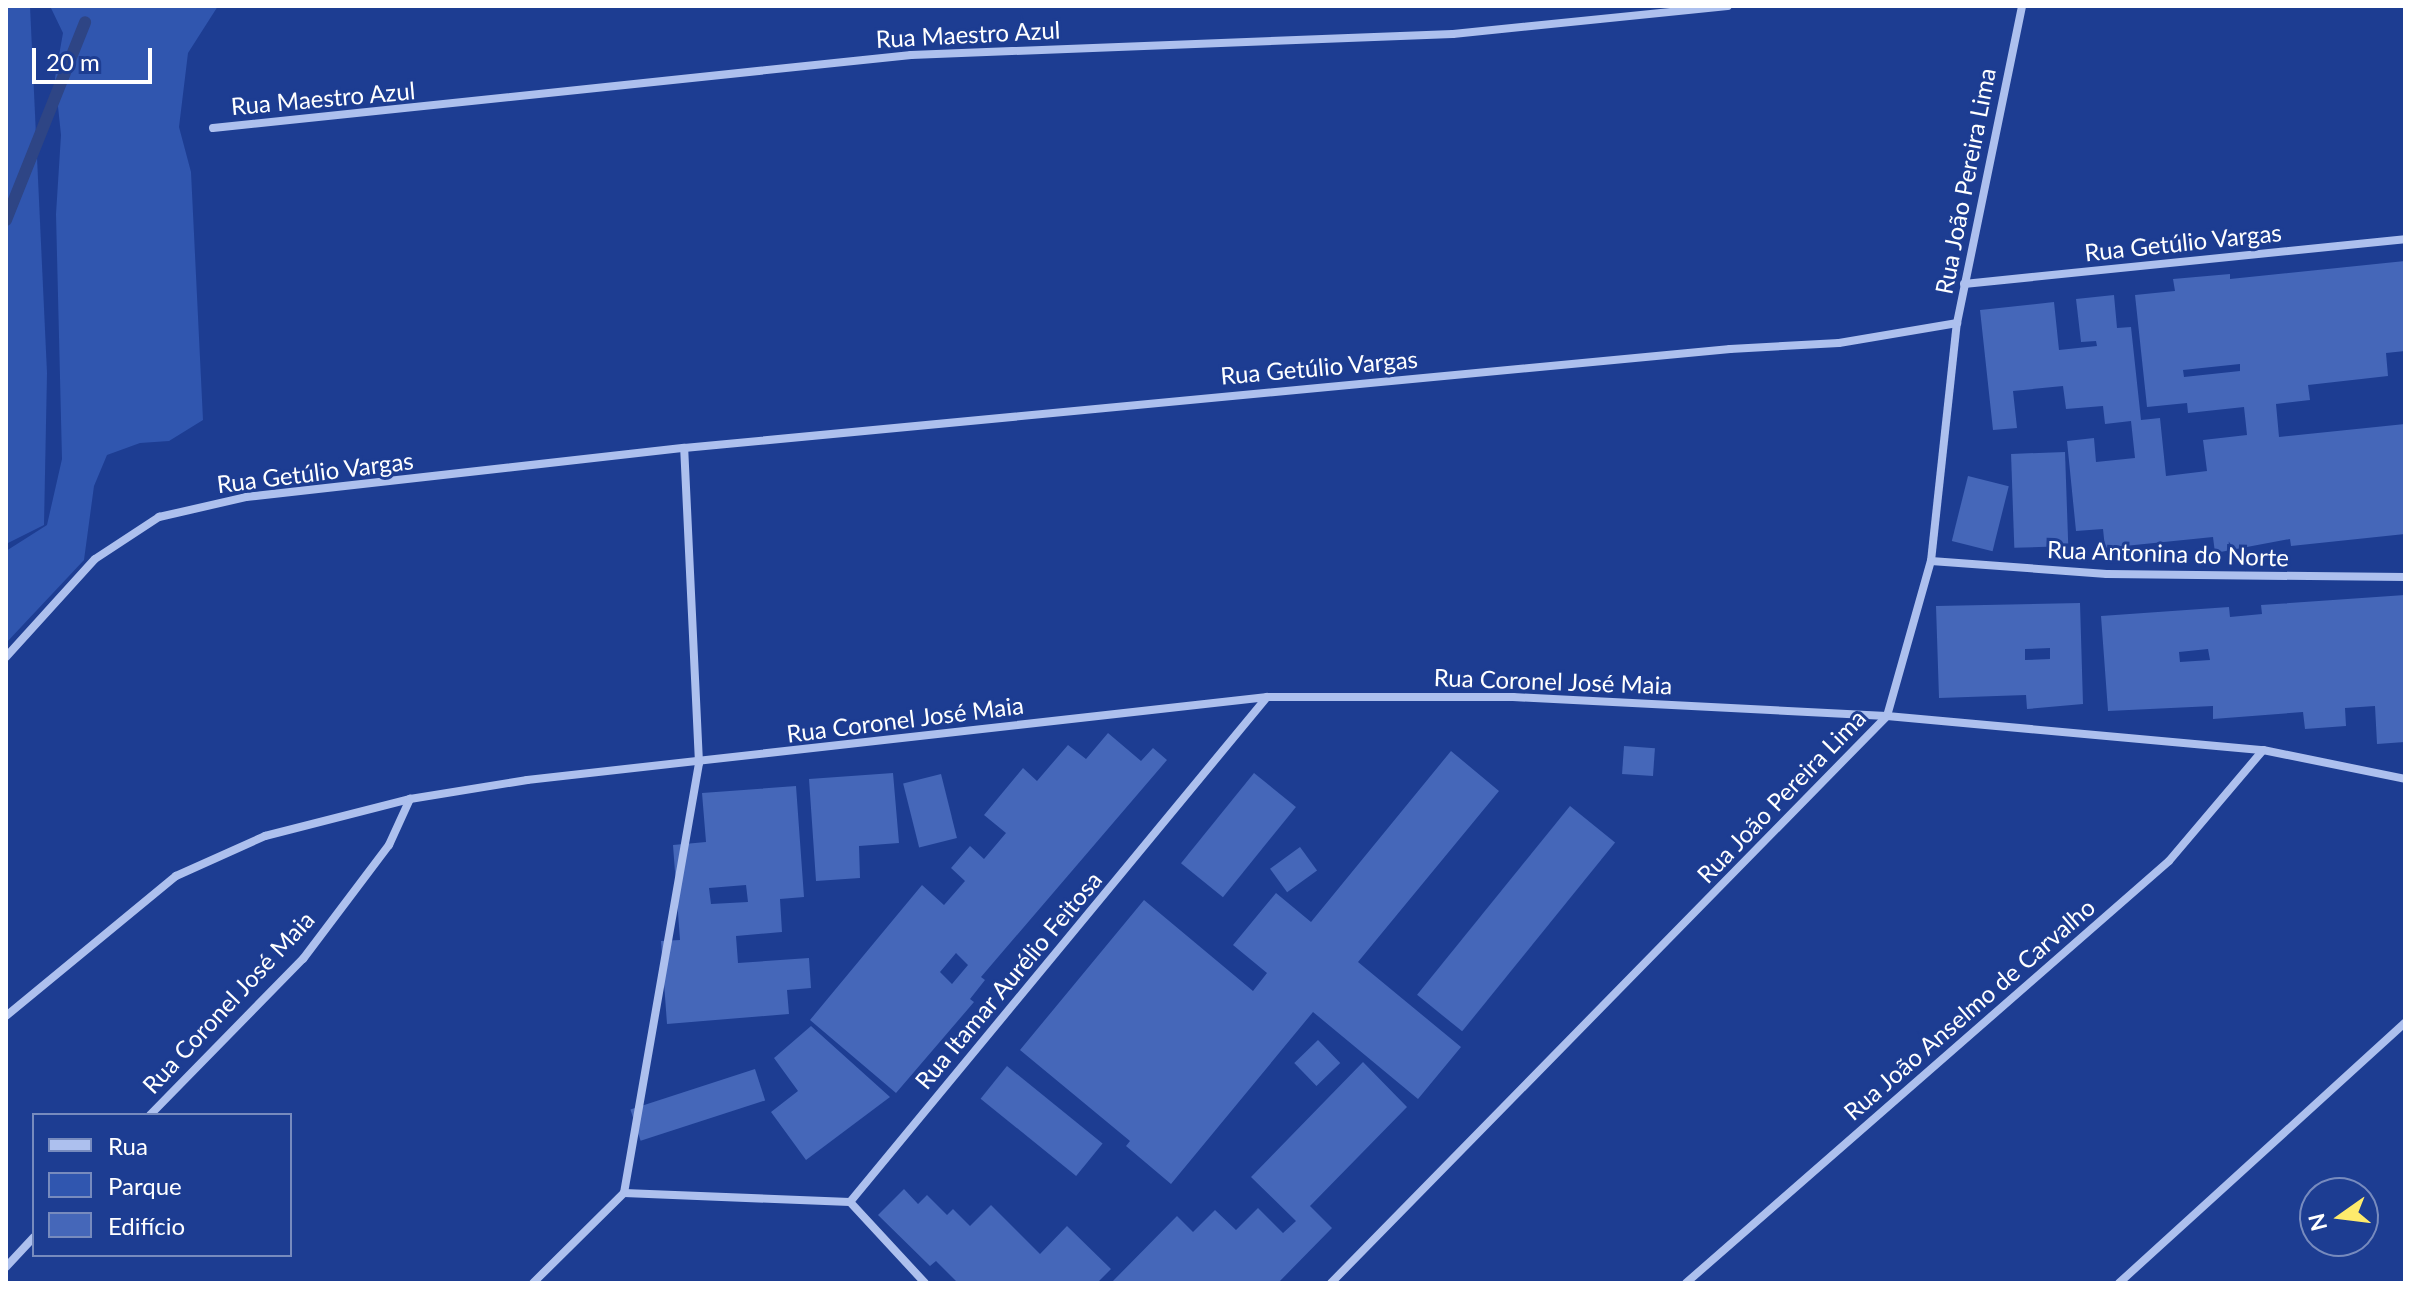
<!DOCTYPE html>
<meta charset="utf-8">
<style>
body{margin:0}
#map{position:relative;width:2411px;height:1289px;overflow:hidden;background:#1d3d92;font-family:Lato,sans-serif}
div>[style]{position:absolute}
.green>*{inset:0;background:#3056af}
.stream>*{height:12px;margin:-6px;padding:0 6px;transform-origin:6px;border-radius:6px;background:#2e4585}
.building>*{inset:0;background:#4567b9;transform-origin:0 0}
.minor>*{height:8px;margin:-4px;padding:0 4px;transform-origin:4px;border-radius:4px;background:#adc0ee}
span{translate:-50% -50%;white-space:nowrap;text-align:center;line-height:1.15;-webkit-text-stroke:6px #1d3d92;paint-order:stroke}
.street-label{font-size:24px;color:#fff}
.frame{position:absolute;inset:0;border:8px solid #fff;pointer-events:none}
.legend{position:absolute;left:32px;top:1113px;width:260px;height:144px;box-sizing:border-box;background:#1d3d92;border:2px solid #778bbe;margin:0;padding:10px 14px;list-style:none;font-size:24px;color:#fff}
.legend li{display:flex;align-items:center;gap:16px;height:40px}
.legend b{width:40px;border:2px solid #778bbe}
.north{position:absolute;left:2299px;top:1177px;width:80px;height:80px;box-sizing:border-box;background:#1d3d92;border:2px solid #778bbe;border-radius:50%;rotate:256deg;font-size:22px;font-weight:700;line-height:32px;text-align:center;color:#fff}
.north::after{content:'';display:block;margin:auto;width:28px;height:36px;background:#feeb6c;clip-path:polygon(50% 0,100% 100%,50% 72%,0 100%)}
.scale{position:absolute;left:32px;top:48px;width:120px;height:36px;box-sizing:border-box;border:4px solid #fff;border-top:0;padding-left:10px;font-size:24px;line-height:28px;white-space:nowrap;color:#fff;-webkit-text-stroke:6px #1d3d92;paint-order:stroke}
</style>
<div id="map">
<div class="green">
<i style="clip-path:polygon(6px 6px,30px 6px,47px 373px,44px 525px,6px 544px)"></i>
<i style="clip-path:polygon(50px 6px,218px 6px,188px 53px,179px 127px,191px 172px,203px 420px,169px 441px,140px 443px,107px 455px,94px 486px,84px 560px,6px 643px,6px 551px,47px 525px,62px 459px,56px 214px,61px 135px,55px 78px,63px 33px)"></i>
</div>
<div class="stream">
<i style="left:6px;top:220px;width:213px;rotate:-68.2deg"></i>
</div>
<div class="building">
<i style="clip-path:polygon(evenodd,2405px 261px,2405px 351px,2386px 353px,2388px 376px,2308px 385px,2310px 400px,2276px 404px,2279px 437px,2405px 424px,2405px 534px,2291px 546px,2290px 539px,2215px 553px,2213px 537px,2105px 548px,2103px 529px,2076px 531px,2067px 441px,2094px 438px,2096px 462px,2135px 458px,2131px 421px,2105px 424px,2103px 406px,2066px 409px,2063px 386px,2013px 391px,2017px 428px,1993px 430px,1980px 310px,2054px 302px,2059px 350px,2097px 346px,2096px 341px,2081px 342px,2076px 299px,2114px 295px,2117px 328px,2131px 327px,2141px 420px,2160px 418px,2166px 476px,2207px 471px,2203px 440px,2247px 435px,2244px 407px,2188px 413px,2187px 403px,2147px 407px,2135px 295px,2175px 291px,2173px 279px,2230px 274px,2230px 279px,2405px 261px,2240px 364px,2240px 371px,2184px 377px,2183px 370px,2240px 364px)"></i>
<i style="left:2065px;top:452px;width:94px;height:54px;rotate:88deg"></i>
<i style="left:1968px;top:476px;width:42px;height:67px;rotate:14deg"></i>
<i style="clip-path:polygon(evenodd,2405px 595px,2405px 742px,2377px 744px,2375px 706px,2345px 708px,2346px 726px,2305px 729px,2303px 712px,2213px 719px,2213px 706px,2108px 711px,2101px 616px,2229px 607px,2230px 617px,2262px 614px,2261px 605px,2405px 595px,2208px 649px,2210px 660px,2180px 662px,2179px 652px,2208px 649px)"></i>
<i style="clip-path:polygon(evenodd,2080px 603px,2083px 704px,2027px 709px,2026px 695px,1939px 698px,1936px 606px,2080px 603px,2050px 648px,2050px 659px,2025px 660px,2025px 649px,2050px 648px)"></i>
<i style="clip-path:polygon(evenodd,1108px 733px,1141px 761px,1153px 748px,1167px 760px,981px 977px,985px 980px,970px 999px,974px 1002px,896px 1093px,810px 1020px,922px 885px,944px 905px,965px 881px,951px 868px,970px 846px,984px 859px,1006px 833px,984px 815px,1023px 768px,1037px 781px,1068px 745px,1086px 759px,1108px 733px,956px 953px,968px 965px,952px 984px,940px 972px,956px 953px)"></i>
<i style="left:1624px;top:746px;width:31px;height:28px;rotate:4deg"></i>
<i style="clip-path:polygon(1451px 751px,1499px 791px,1358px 962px,1461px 1047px,1418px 1099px,1313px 1012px,1171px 1184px,1126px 1146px,1130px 1141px,1020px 1050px,1144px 900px,1253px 991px,1267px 973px,1233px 945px,1276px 893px,1311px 922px)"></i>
<i style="clip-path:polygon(893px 773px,899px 843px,859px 846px,860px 878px,816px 881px,809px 779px)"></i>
<i style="left:1254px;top:773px;width:54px;height:116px;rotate:39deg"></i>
<i style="left:941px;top:774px;width:66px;height:39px;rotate:76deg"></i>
<i style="clip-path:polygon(evenodd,796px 786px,804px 897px,780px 899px,782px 932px,736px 936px,738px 963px,809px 958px,811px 988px,787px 990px,789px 1014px,667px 1024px,661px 941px,680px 940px,673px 845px,706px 842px,702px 793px,796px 786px,746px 885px,748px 902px,711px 904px,709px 888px,746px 885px)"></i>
<i style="left:1570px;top:806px;width:58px;height:243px;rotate:39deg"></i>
<i style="left:1300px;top:847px;width:29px;height:37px;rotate:54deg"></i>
<i style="clip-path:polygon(811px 1026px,890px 1097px,806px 1160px,771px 1112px,798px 1091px,774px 1058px)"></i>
<i style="left:1318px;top:1040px;width:32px;height:33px;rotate:46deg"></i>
<i style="clip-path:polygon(1363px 1062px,1407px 1107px,1310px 1206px,1332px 1228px,1278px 1283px,1111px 1283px,1177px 1216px,1193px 1232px,1215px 1210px,1236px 1230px,1258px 1208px,1283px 1233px,1296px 1221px,1251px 1177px)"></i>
<i style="left:1007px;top:1066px;width:123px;height:42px;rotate:39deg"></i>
<i style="left:755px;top:1069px;width:33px;height:131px;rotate:72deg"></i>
<i style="clip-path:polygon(904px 1189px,918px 1204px,927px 1195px,947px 1215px,953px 1209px,970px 1226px,991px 1205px,1040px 1254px,1067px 1226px,1111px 1269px,1097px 1283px,958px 1283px,936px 1261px,930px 1266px,878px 1215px)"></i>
</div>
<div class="minor">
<i style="left:213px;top:128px;width:702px;rotate:-5.97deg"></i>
<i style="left:911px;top:55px;width:542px;rotate:-2.22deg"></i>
<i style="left:1453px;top:34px;width:276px;rotate:-5.8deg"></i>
<i style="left:1964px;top:284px;width:443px;rotate:-5.8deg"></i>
<i style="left:1931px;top:561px;width:176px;rotate:4.2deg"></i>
<i style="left:2107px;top:574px;width:298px;rotate:0.6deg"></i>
<i style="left:6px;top:657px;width:132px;rotate:-47.8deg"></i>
<i style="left:95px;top:559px;width:77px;rotate:-33.3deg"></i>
<i style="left:159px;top:517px;width:89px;rotate:-12.9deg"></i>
<i style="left:246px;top:497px;width:441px;rotate:-6.4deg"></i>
<i style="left:684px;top:448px;width:1051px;rotate:-5.41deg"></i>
<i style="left:1730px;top:349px;width:109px;rotate:-3.2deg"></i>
<i style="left:1839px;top:343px;width:120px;rotate:-9.6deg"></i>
<i style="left:6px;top:1016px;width:220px;rotate:-39.5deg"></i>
<i style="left:176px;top:876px;width:98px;rotate:-24.2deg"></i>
<i style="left:265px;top:836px;width:150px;rotate:-14.3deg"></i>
<i style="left:150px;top:1115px;width:219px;rotate:-45.6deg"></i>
<i style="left:303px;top:959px;width:143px;rotate:-53deg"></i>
<i style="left:389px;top:845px;width:51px;rotate:-65.5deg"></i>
<i style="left:410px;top:799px;width:119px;rotate:-9.2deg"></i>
<i style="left:527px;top:780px;width:745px;rotate:-6.4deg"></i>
<i style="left:1267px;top:697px;width:246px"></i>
<i style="left:1513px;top:697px;width:374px;rotate:2.9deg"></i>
<i style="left:1887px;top:716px;width:378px;rotate:5.2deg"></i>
<i style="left:2263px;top:750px;width:145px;rotate:11.5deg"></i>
<i style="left:624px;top:1193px;width:436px;rotate:-80.1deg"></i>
<i style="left:699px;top:763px;width:315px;rotate:-92.7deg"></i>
<i style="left:6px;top:1267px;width:41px;rotate:-47deg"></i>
<i style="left:533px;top:1283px;width:128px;rotate:-44.7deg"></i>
<i style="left:624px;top:1193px;width:226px;rotate:2.3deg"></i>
<i style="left:925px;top:1283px;width:110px;rotate:-132.8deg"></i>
<i style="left:850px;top:1202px;width:655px;rotate:-50.45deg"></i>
<i style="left:1331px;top:1283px;width:794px;rotate:-45.56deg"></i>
<i style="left:1887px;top:716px;width:161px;rotate:-74.2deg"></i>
<i style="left:1931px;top:561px;width:239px;rotate:-83.8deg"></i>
<i style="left:1957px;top:323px;width:324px;rotate:-78.4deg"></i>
<i style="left:1686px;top:1283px;width:641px;rotate:-41.14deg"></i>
<i style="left:2169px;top:861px;width:145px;rotate:-49.7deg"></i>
<i style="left:2119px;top:1283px;width:387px;rotate:-42.3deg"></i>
</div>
<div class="street-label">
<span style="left:968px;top:34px;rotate:-3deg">Rua Maestro Azul</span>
<span style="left:323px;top:98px;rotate:-5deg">Rua Maestro Azul</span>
<span style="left:1965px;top:181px;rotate:-79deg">Rua João Pereira Lima</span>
<span style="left:2183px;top:242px;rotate:-6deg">Rua Getúlio Vargas</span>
<span style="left:1319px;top:367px;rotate:-5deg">Rua Getúlio Vargas</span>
<span style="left:315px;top:472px;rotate:-7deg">Rua Getúlio Vargas</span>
<span style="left:2168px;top:553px;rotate:2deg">Rua Antonina do Norte</span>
<span style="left:1553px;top:681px;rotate:2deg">Rua Coronel José Maia</span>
<span style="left:905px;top:719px;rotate:-7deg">Rua Coronel José Maia</span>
<span style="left:1781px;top:796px;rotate:-46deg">Rua João Pereira Lima</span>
<span style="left:1008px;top:980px;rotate:-50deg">Rua Itamar Aurélio Feitosa</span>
<span style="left:228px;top:1002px;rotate:-47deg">Rua Coronel José Maia</span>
<span style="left:1969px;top:1009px;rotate:-41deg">Rua João Anselmo de Carvalho</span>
</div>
<div class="frame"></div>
<ul class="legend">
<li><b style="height:10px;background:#adc0ee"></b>Rua</li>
<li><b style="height:22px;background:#3056af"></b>Parque</li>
<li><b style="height:22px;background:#4567b9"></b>Edifício</li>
</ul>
<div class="north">N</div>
<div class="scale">20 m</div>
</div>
